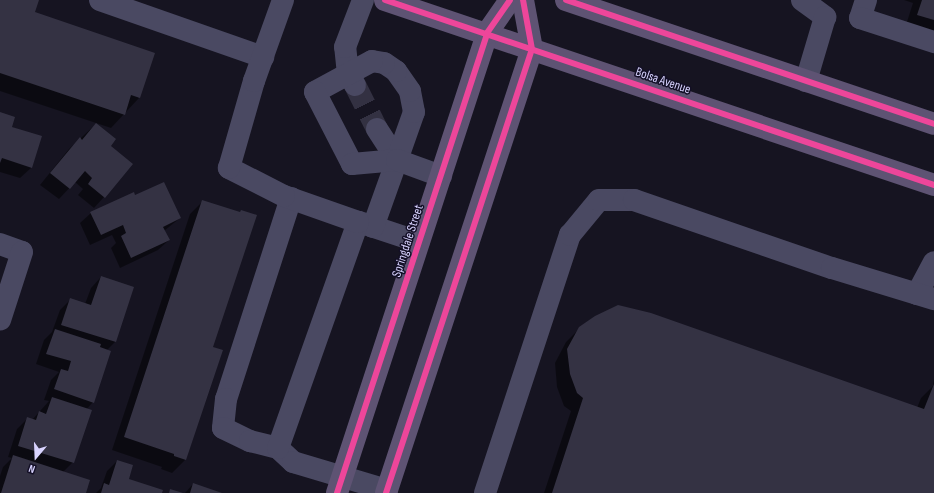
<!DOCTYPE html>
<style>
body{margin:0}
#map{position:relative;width:934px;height:493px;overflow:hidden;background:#161421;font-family:"Sofia Sans Condensed",sans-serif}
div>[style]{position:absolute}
.shadow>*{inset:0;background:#0007}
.building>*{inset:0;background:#343243}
.minor-tunnel>*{height:22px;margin-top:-11px;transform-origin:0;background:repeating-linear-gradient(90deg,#333142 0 22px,transparent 0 33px)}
.minor>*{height:22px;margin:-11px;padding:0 11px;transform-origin:11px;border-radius:11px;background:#4a4962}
.major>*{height:22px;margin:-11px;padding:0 11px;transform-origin:11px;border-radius:11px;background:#5e5373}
.cycleway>*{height:6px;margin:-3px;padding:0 3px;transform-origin:3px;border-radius:3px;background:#ed469a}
span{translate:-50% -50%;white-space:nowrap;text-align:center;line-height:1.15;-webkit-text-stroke:3px #130f26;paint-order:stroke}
.street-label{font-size:13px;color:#d9d4ff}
.north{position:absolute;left:16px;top:437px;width:40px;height:40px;-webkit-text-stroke:3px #130f26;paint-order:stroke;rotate:199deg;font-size:11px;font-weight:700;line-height:16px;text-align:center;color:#d9d4ff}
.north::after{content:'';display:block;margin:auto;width:14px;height:18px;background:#d9d4ff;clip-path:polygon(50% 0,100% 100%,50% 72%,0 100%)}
</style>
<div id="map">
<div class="shadow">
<i style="clip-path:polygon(0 0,38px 0,33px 13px,139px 98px,111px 128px,0 91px)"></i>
<i style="clip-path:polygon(904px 0,934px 0,934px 37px,905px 28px,913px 3px)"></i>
<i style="clip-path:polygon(0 113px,11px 127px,41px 137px,31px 168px,20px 178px,0 172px)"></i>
<i style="clip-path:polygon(96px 124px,109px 147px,104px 197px,94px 208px,78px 195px,83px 189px,75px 182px,59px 199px,40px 185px,69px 149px)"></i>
<i style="clip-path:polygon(135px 197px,180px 218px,164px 231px,169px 240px,158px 250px,120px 268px,111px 248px,116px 243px,112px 235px,90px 245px,80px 223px,91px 213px)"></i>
<i style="clip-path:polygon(203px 201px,239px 213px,241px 211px,212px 347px,221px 351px,185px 460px,172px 473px,161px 469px,162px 467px,112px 450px,190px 214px)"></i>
<i style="clip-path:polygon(101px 277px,115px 342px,107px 350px,93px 402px,86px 410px,73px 462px,63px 472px,85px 493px,0 493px,0 476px,3px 467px,12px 458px,8px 457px,17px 429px,28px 418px,32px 420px,49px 401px,44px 400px,51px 380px,59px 372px,36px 364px,44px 340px,52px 332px,60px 310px,70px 300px,85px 304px,91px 288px)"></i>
<i style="clip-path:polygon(580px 328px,917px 408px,921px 398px,933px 386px,934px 379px,934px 493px,544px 493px,571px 411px,564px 406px,557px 387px,555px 363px,566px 342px)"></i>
<i style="clip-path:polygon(117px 461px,128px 479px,161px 493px,96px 493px,101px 488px,107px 471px)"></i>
<i style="clip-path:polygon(193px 484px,220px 493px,185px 493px)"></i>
</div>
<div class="building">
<i style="clip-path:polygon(0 0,39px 0,35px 12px,155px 53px,140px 98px,131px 95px,125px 115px,0 73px)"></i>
<i style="clip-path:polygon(922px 0,934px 0,934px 20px,917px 15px)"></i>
<i style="clip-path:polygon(0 112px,15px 117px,12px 127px,42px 136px,32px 168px,2px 158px,0 163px)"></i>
<i style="clip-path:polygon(96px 123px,116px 139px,111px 146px,133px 164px,105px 198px,88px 184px,92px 178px,85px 171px,70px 189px,50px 173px,80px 137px,82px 140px)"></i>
<i style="clip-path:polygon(164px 182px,181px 218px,163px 227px,170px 240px,131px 258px,121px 236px,126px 233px,123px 225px,101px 235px,90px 212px,134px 192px,135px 195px)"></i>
<i style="clip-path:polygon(202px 200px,240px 212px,241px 210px,257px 215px,213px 347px,223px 350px,186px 460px,174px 456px,174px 454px,124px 437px)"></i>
<i style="clip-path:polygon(101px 276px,134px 287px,116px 342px,61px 325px,70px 298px,91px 305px)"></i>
<i style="clip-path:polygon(618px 305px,651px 313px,924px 409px,934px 384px,934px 493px,552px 493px,583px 398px,577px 393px,570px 374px,567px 349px,579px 327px,595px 316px)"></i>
<i style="clip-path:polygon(55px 329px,101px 344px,100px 347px,111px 351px,94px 403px,54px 389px,61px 369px,68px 371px,71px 361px,46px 354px)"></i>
<i style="clip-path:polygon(52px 397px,92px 410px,74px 463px,18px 446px,27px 417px,36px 420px,39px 411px,46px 414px)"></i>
<i style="clip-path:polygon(13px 455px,90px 480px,86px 493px,1px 493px)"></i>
<i style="clip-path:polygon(117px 460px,133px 465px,129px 479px,163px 490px,162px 493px,101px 493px,104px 483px,109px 485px)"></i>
<i style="clip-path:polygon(193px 483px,222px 493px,190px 493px)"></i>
<i style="clip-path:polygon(170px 489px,183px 493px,169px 493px)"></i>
</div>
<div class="minor-tunnel">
<i style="left:355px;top:85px;width:49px;rotate:63.4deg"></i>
</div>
<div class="minor">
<i style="left:100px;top:0;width:173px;rotate:19.3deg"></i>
<i style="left:802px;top:0;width:29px;rotate:36deg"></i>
<i style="left:825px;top:17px;width:67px;rotate:106.5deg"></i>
<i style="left:866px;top:0;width:19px;rotate:108deg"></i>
<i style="left:860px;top:18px;width:78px;rotate:18deg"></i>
<i style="left:355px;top:85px;width:13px;rotate:-122deg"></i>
<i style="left:348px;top:74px;width:27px;rotate:-96deg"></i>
<i style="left:345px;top:47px;width:50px;rotate:-69deg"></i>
<i style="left:377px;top:129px;width:37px;rotate:57deg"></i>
<i style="left:291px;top:198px;width:211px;rotate:107.9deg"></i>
<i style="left:226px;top:399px;width:29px;rotate:96deg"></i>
<i style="left:223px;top:428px;width:30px;rotate:26deg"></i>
<i style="left:250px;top:441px;width:29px;rotate:14deg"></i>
<i style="left:278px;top:448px;width:21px;rotate:43deg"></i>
<i style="left:293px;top:462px;width:98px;rotate:16.6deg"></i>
<i style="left:359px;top:222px;width:63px;rotate:18.4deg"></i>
<i style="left:373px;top:227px;width:71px;rotate:-70.3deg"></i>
<i style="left:397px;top:160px;width:51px;rotate:-70.5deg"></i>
<i style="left:414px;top:112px;width:21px;rotate:-101deg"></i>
<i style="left:410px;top:91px;width:24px;rotate:-125deg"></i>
<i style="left:396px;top:71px;width:14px;rotate:-146deg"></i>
<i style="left:384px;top:63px;width:12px;rotate:-171deg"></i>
<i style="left:372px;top:61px;width:65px;rotate:151.5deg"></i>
<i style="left:315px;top:92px;width:81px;rotate:62.8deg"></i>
<i style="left:352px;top:164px;width:45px;rotate:-5.1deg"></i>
<i style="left:397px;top:160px;width:47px;rotate:20deg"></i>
<i style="left:0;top:244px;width:23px;rotate:20deg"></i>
<i style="left:22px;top:252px;width:71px;rotate:107.9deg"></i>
<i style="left:917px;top:294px;width:36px;rotate:-62deg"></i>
<i style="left:278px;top:448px;width:240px;rotate:-70.5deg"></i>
<i style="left:358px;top:222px;width:78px;rotate:-160.6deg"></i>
<i style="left:284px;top:196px;width:62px;rotate:-153deg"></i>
<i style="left:229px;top:168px;width:91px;rotate:-74deg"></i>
<i style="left:254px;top:81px;width:86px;rotate:-70.3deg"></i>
<i style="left:485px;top:493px;width:272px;rotate:-71.8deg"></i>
<i style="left:570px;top:235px;width:45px;rotate:-50.4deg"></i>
<i style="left:599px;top:200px;width:35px"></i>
<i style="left:634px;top:200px;width:209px;rotate:19deg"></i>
<i style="left:832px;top:268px;width:107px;rotate:16.9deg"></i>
</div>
<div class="major">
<i style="left:385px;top:0;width:579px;rotate:18.62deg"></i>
<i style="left:566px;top:0;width:388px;rotate:18.6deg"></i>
<i style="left:337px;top:493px;width:484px;rotate:-71.9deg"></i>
<i style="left:487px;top:33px;width:40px;rotate:-55.1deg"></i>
<i style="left:386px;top:493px;width:467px;rotate:-71.8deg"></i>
<i style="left:532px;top:49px;width:50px;rotate:-100.4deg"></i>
</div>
<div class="cycleway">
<i style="left:385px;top:0;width:579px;rotate:18.62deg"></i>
<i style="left:566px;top:0;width:388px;rotate:18.6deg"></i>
<i style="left:337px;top:493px;width:484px;rotate:-71.9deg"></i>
<i style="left:487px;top:33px;width:40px;rotate:-55.1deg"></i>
<i style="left:386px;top:493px;width:467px;rotate:-71.8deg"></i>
<i style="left:532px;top:49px;width:50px;rotate:-100.4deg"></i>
</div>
<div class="street-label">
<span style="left:663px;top:81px;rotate:19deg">Bolsa Avenue</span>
<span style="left:408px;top:241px;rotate:-72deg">Springdale Street</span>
</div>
<div class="north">N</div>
</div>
